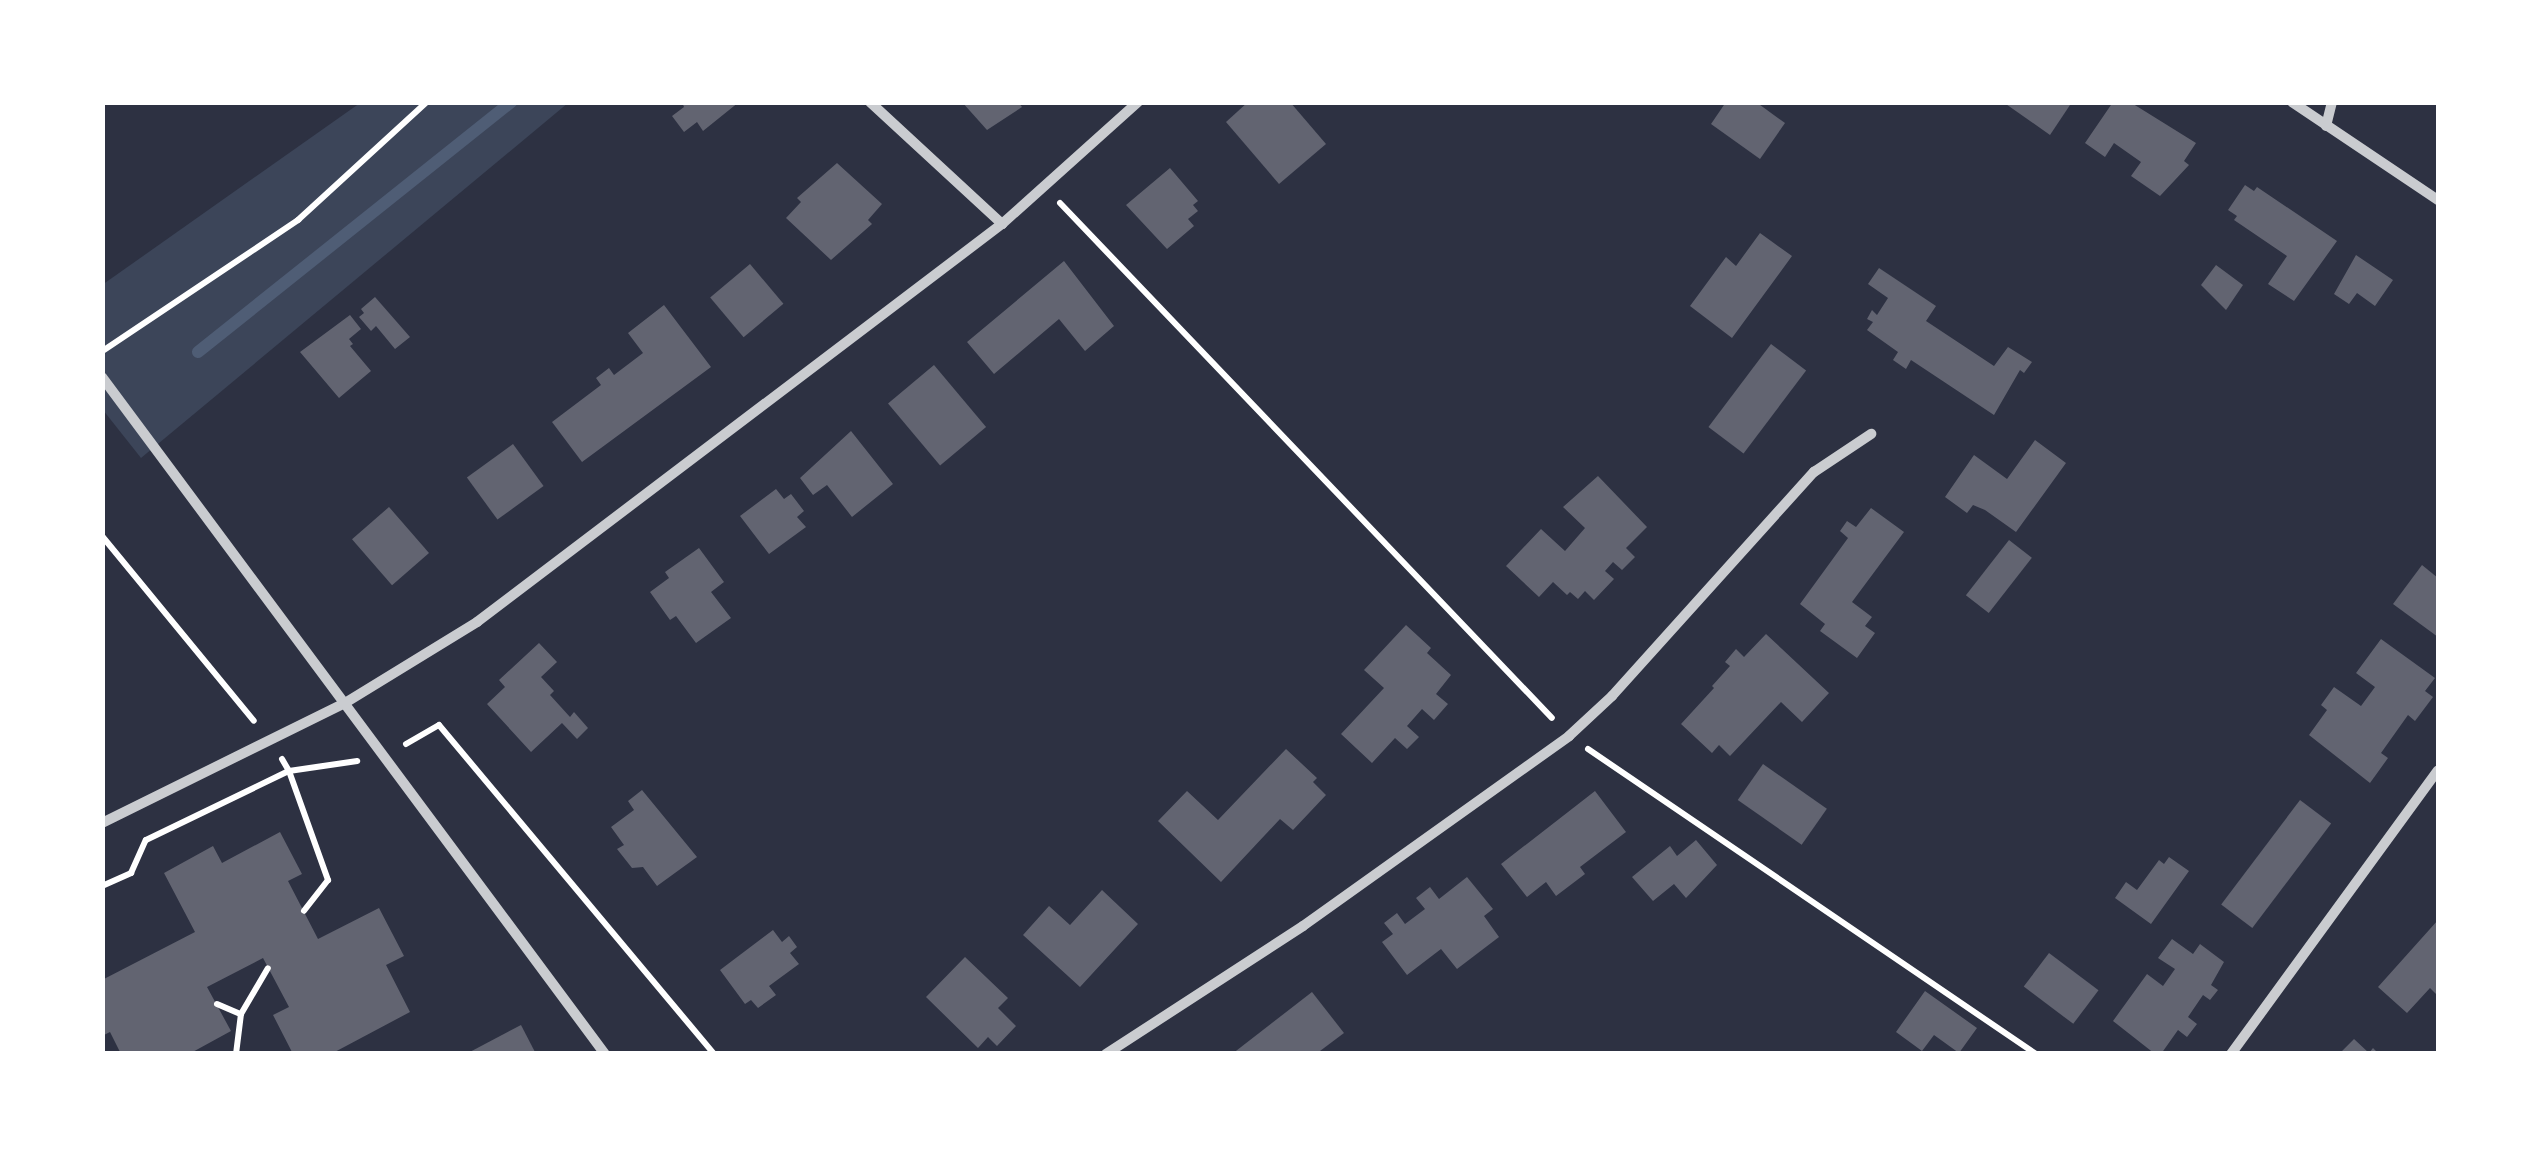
<!DOCTYPE html>
<style>
body{margin:0}
#map{position:relative;width:2541px;height:1156px;overflow:hidden;background:#2d3142;font-family:Karla,sans-serif}
div>[style]{position:absolute}
.green>*{inset:0;background:#3c4559}
.stream>*{height:12px;margin:-6px;padding:0 6px;transform-origin:6px;border-radius:6px;background:#4f5d75}
.building>*{inset:0;background:#626471;transform-origin:0 0}
.path>*{height:6px;margin:-3px;padding:0 3px;transform-origin:3px;border-radius:3px;background:#fff}
.minor>*{height:10px;margin:-5px;padding:0 5px;transform-origin:5px;border-radius:5px;background:#caccd0}
span{translate:-50% -50%;white-space:nowrap;text-align:center;line-height:1.15;-webkit-text-stroke:8px #fff;paint-order:stroke}
.frame{position:absolute;inset:0;border:105px solid #fff;pointer-events:none}
</style>
<div id="map">
<div class="green">
<i style="clip-path:polygon(360px 103px,568px 103px,141px 458px,103px 410px,102px 285px)"></i>
</div>
<div class="stream">
<i style="left:198px;top:352px;width:401px;rotate:-38.6deg"></i>
</div>
<div class="building">
<i style="clip-path:polygon(682px 102px,739px 102px,703px 131px,697px 122px,684px 132px,672px 116px,684px 107px)"></i>
<i style="clip-path:polygon(962px 102px,1018px 102px,1022px 107px,987px 130px)"></i>
<i style="clip-path:polygon(1248px 102px,1290px 102px,1326px 144px,1279px 184px,1226px 122px)"></i>
<i style="clip-path:polygon(1726px 102px,1756px 102px,1785px 123px,1760px 159px,1711px 124px)"></i>
<i style="clip-path:polygon(2003px 102px,2072px 102px,2050px 135px)"></i>
<i style="clip-path:polygon(2113px 102px,2130px 102px,2196px 143px,2184px 161px,2189px 165px,2160px 196px,2131px 176px,2141px 162px,2114px 143px,2105px 157px,2085px 143px)"></i>
<i style="clip-path:polygon(837px 163px,882px 204px,868px 220px,872px 224px,831px 260px,786px 218px,801px 202px,797px 198px)"></i>
<i style="clip-path:polygon(1170px 168px,1198px 201px,1193px 205px,1198px 211px,1188px 219px,1194px 226px,1167px 249px,1126px 205px)"></i>
<i style="clip-path:polygon(2245px 185px,2254px 191px,2257px 187px,2337px 241px,2294px 301px,2268px 284px,2287px 256px,2234px 220px,2237px 216px,2228px 210px)"></i>
<i style="clip-path:polygon(1760px 233px,1792px 256px,1732px 338px,1690px 306px,1726px 257px,1736px 266px)"></i>
<i style="clip-path:polygon(2356px 255px,2393px 280px,2375px 306px,2357px 293px,2349px 304px,2334px 294px)"></i>
<i style="clip-path:polygon(1064px 261px,1114px 326px,1085px 351px,1059px 319px,994px 374px,967px 342px)"></i>
<i style="left:750px;top:264px;width:52px;height:52px;rotate:50deg"></i>
<i style="clip-path:polygon(2216px 265px,2243px 285px,2226px 310px,2201px 285px)"></i>
<i style="clip-path:polygon(1879px 268px,1936px 306px,1926px 321px,1994px 366px,2008px 347px,2032px 362px,2024px 373px,2020px 370px,1994px 415px,1911px 360px,1906px 369px,1893px 360px,1898px 352px,1867px 330px,1873px 322px,1867px 319px,1872px 310px,1877px 315px,1888px 298px,1868px 284px)"></i>
<i style="clip-path:polygon(375px 297px,410px 337px,395px 349px,376px 326px,371px 331px,359px 317px,364px 313px,361px 309px)"></i>
<i style="clip-path:polygon(664px 305px,711px 367px,582px 462px,552px 422px,601px 385px,596px 378px,609px 368px,614px 375px,643px 353px,628px 333px)"></i>
<i style="clip-path:polygon(350px 315px,361px 329px,349px 339px,353px 344px,350px 346px,371px 371px,339px 398px,300px 352px)"></i>
<i style="left:1771px;top:344px;width:44px;height:104px;rotate:37deg"></i>
<i style="left:934px;top:365px;width:81px;height:60px;rotate:50deg"></i>
<i style="clip-path:polygon(851px 431px,893px 484px,852px 517px,827px 485px,813px 495px,800px 478px)"></i>
<i style="clip-path:polygon(2035px 440px,2066px 463px,2016px 532px,1985px 510px,1973px 505px,1967px 513px,1945px 497px,1974px 455px,2007px 479px)"></i>
<i style="left:513px;top:444px;width:52px;height:57px;rotate:54deg"></i>
<i style="clip-path:polygon(1598px 476px,1647px 527px,1626px 548px,1635px 557px,1622px 570px,1613px 562px,1605px 571px,1614px 579px,1594px 600px,1585px 591px,1578px 599px,1570px 592px,1567px 595px,1553px 582px,1539px 597px,1506px 566px,1541px 529px,1565px 551px,1585px 528px,1563px 507px)"></i>
<i style="clip-path:polygon(776px 489px,784px 499px,791px 494px,804px 511px,797px 517px,806px 527px,769px 554px,740px 516px)"></i>
<i style="left:389px;top:507px;width:61px;height:49px;rotate:49deg"></i>
<i style="clip-path:polygon(1871px 508px,1904px 532px,1852px 602px,1872px 617px,1865px 626px,1875px 633px,1857px 658px,1820px 631px,1825px 624px,1800px 604px,1848px 538px,1840px 531px,1847px 521px,1856px 527px)"></i>
<i style="left:2009px;top:540px;width:29px;height:70px;rotate:38deg"></i>
<i style="clip-path:polygon(699px 548px,724px 582px,711px 592px,731px 618px,696px 643px,676px 616px,670px 620px,650px 592px,669px 578px,665px 572px)"></i>
<i style="clip-path:polygon(2422px 565px,2438px 578px,2438px 637px,2393px 604px)"></i>
<i style="clip-path:polygon(1406px 625px,1431px 648px,1427px 653px,1451px 675px,1436px 694px,1448px 704px,1434px 720px,1422px 709px,1407px 726px,1419px 737px,1407px 749px,1395px 738px,1372px 763px,1341px 734px,1384px 688px,1364px 670px)"></i>
<i style="clip-path:polygon(1766px 634px,1829px 693px,1802px 722px,1781px 702px,1730px 756px,1719px 745px,1712px 753px,1681px 724px,1714px 688px,1712px 686px,1730px 666px,1725px 662px,1736px 649px,1744px 657px)"></i>
<i style="clip-path:polygon(2381px 639px,2435px 678px,2425px 691px,2433px 697px,2415px 721px,2408px 715px,2381px 753px,2388px 758px,2370px 783px,2309px 735px,2327px 710px,2321px 705px,2334px 687px,2361px 706px,2375px 687px,2356px 673px)"></i>
<i style="clip-path:polygon(539px 643px,557px 662px,541px 677px,554px 691px,550px 695px,570px 717px,574px 712px,588px 728px,577px 739px,562px 723px,531px 752px,487px 704px,505px 687px,499px 680px)"></i>
<i style="clip-path:polygon(1286px 749px,1317px 778px,1313px 782px,1326px 795px,1293px 830px,1280px 819px,1221px 882px,1158px 821px,1187px 791px,1218px 820px)"></i>
<i style="left:1763px;top:764px;width:78px;height:44px;rotate:35deg"></i>
<i style="clip-path:polygon(642px 790px,697px 857px,657px 886px,643px 867px,632px 868px,617px 849px,624px 845px,611px 827px,634px 810px,628px 801px)"></i>
<i style="clip-path:polygon(1595px 791px,1626px 832px,1580px 867px,1585px 874px,1556px 896px,1546px 882px,1527px 897px,1501px 864px)"></i>
<i style="left:2300px;top:800px;width:39px;height:131px;rotate:37deg"></i>
<i style="clip-path:polygon(280px 832px,302px 874px,288px 881px,318px 939px,379px 908px,404px 956px,386px 965px,410px 1012px,331px 1054px,293px 1054px,273px 1015px,289px 1007px,263px 958px,207px 987px,231px 1031px,189px 1054px,121px 1054px,110px 1032px,102px 1036px,102px 980px,195px 932px,164px 873px,213px 846px,222px 863px)"></i>
<i style="clip-path:polygon(1696px 840px,1717px 865px,1686px 898px,1674px 884px,1653px 901px,1632px 877px,1670px 846px,1677px 856px)"></i>
<i style="clip-path:polygon(2169px 857px,2189px 871px,2151px 924px,2115px 898px,2126px 882px,2137px 890px,2159px 860px,2164px 864px)"></i>
<i style="clip-path:polygon(1467px 877px,1493px 909px,1484px 916px,1499px 937px,1457px 969px,1441px 949px,1407px 975px,1382px 942px,1393px 934px,1384px 923px,1397px 913px,1405px 924px,1425px 909px,1416px 898px,1430px 887px,1439px 899px)"></i>
<i style="clip-path:polygon(1102px 890px,1138px 924px,1080px 987px,1023px 935px,1049px 906px,1070px 925px)"></i>
<i style="clip-path:polygon(2438px 920px,2438px 996px,2430px 988px,2407px 1013px,2378px 987px)"></i>
<i style="clip-path:polygon(773px 930px,782px 942px,789px 936px,797px 947px,790px 953px,799px 964px,769px 986px,776px 995px,758px 1008px,751px 1000px,745px 1004px,720px 970px)"></i>
<i style="clip-path:polygon(2172px 939px,2193px 954px,2200px 944px,2224px 962px,2211px 985px,2218px 990px,2210px 1000px,2203px 995px,2188px 1017px,2197px 1024px,2187px 1037px,2178px 1030px,2161px 1054px,2155px 1054px,2113px 1021px,2147px 974px,2163px 986px,2175px 969px,2158px 958px)"></i>
<i style="left:2049px;top:953px;width:62px;height:42px;rotate:37deg"></i>
<i style="clip-path:polygon(965px 957px,1008px 998px,998px 1008px,1016px 1026px,997px 1046px,988px 1037px,978px 1048px,926px 997px)"></i>
<i style="clip-path:polygon(1925px 991px,1977px 1028px,1959px 1053px,1934px 1035px,1922px 1051px,1896px 1032px)"></i>
<i style="clip-path:polygon(1312px 992px,1344px 1033px,1316px 1054px,1232px 1054px)"></i>
<i style="clip-path:polygon(521px 1025px,536px 1054px,466px 1054px)"></i>
<i style="clip-path:polygon(2354px 1039px,2369px 1053px,2373px 1048px,2379px 1054px,2339px 1054px)"></i>
</div>
<div class="path">
<i style="left:1060px;top:203px;width:712px;rotate:46.31deg"></i>
<i style="left:104px;top:350px;width:234px;rotate:-33.8deg"></i>
<i style="left:298px;top:220px;width:175px;rotate:-42.5deg"></i>
<i style="left:102px;top:536px;width:239px;rotate:50.6deg"></i>
<i style="left:406px;top:744px;width:38px;rotate:-30deg"></i>
<i style="left:439px;top:725px;width:429px;rotate:50.1deg"></i>
<i style="left:1588px;top:749px;width:542px;rotate:34.25deg"></i>
<i style="left:282px;top:759px;width:14px;rotate:60deg"></i>
<i style="left:289px;top:771px;width:69px;rotate:-8.4deg"></i>
<i style="left:102px;top:886px;width:32px;rotate:-24deg"></i>
<i style="left:131px;top:873px;width:36px;rotate:-66deg"></i>
<i style="left:146px;top:840px;width:159px;rotate:-25.8deg"></i>
<i style="left:289px;top:771px;width:116px;rotate:70.3deg"></i>
<i style="left:328px;top:880px;width:39px;rotate:128deg"></i>
<i style="left:217px;top:1004px;width:26px;rotate:23deg"></i>
<i style="left:236px;top:1054px;width:40px;rotate:-82.9deg"></i>
<i style="left:241px;top:1014px;width:53px;rotate:-59.6deg"></i>
</div>
<div class="minor">
<i style="left:870px;top:102px;width:180px;rotate:42.7deg"></i>
<i style="left:2292px;top:102px;width:176px;rotate:33.9deg"></i>
<i style="left:2326px;top:126px;width:25px;rotate:-76deg"></i>
<i style="left:102px;top:377px;width:843px;rotate:53.39deg"></i>
<i style="left:102px;top:823px;width:271px;rotate:-26.3deg"></i>
<i style="left:345px;top:703px;width:155px;rotate:-31.5deg"></i>
<i style="left:477px;top:622px;width:659px;rotate:-37.17deg"></i>
<i style="left:1002px;top:224px;width:183px;rotate:-41.9deg"></i>
<i style="left:1106px;top:1054px;width:235px;rotate:-33deg"></i>
<i style="left:1303px;top:926px;width:327px;rotate:-35.5deg"></i>
<i style="left:1569px;top:736px;width:59px;rotate:-42.9deg"></i>
<i style="left:1612px;top:696px;width:302px;rotate:-48deg"></i>
<i style="left:1814px;top:472px;width:69px;rotate:-33.7deg"></i>
<i style="left:2231px;top:1054px;width:351px;rotate:-53.9deg"></i>
</div>
<div class="frame"></div>
</div>
